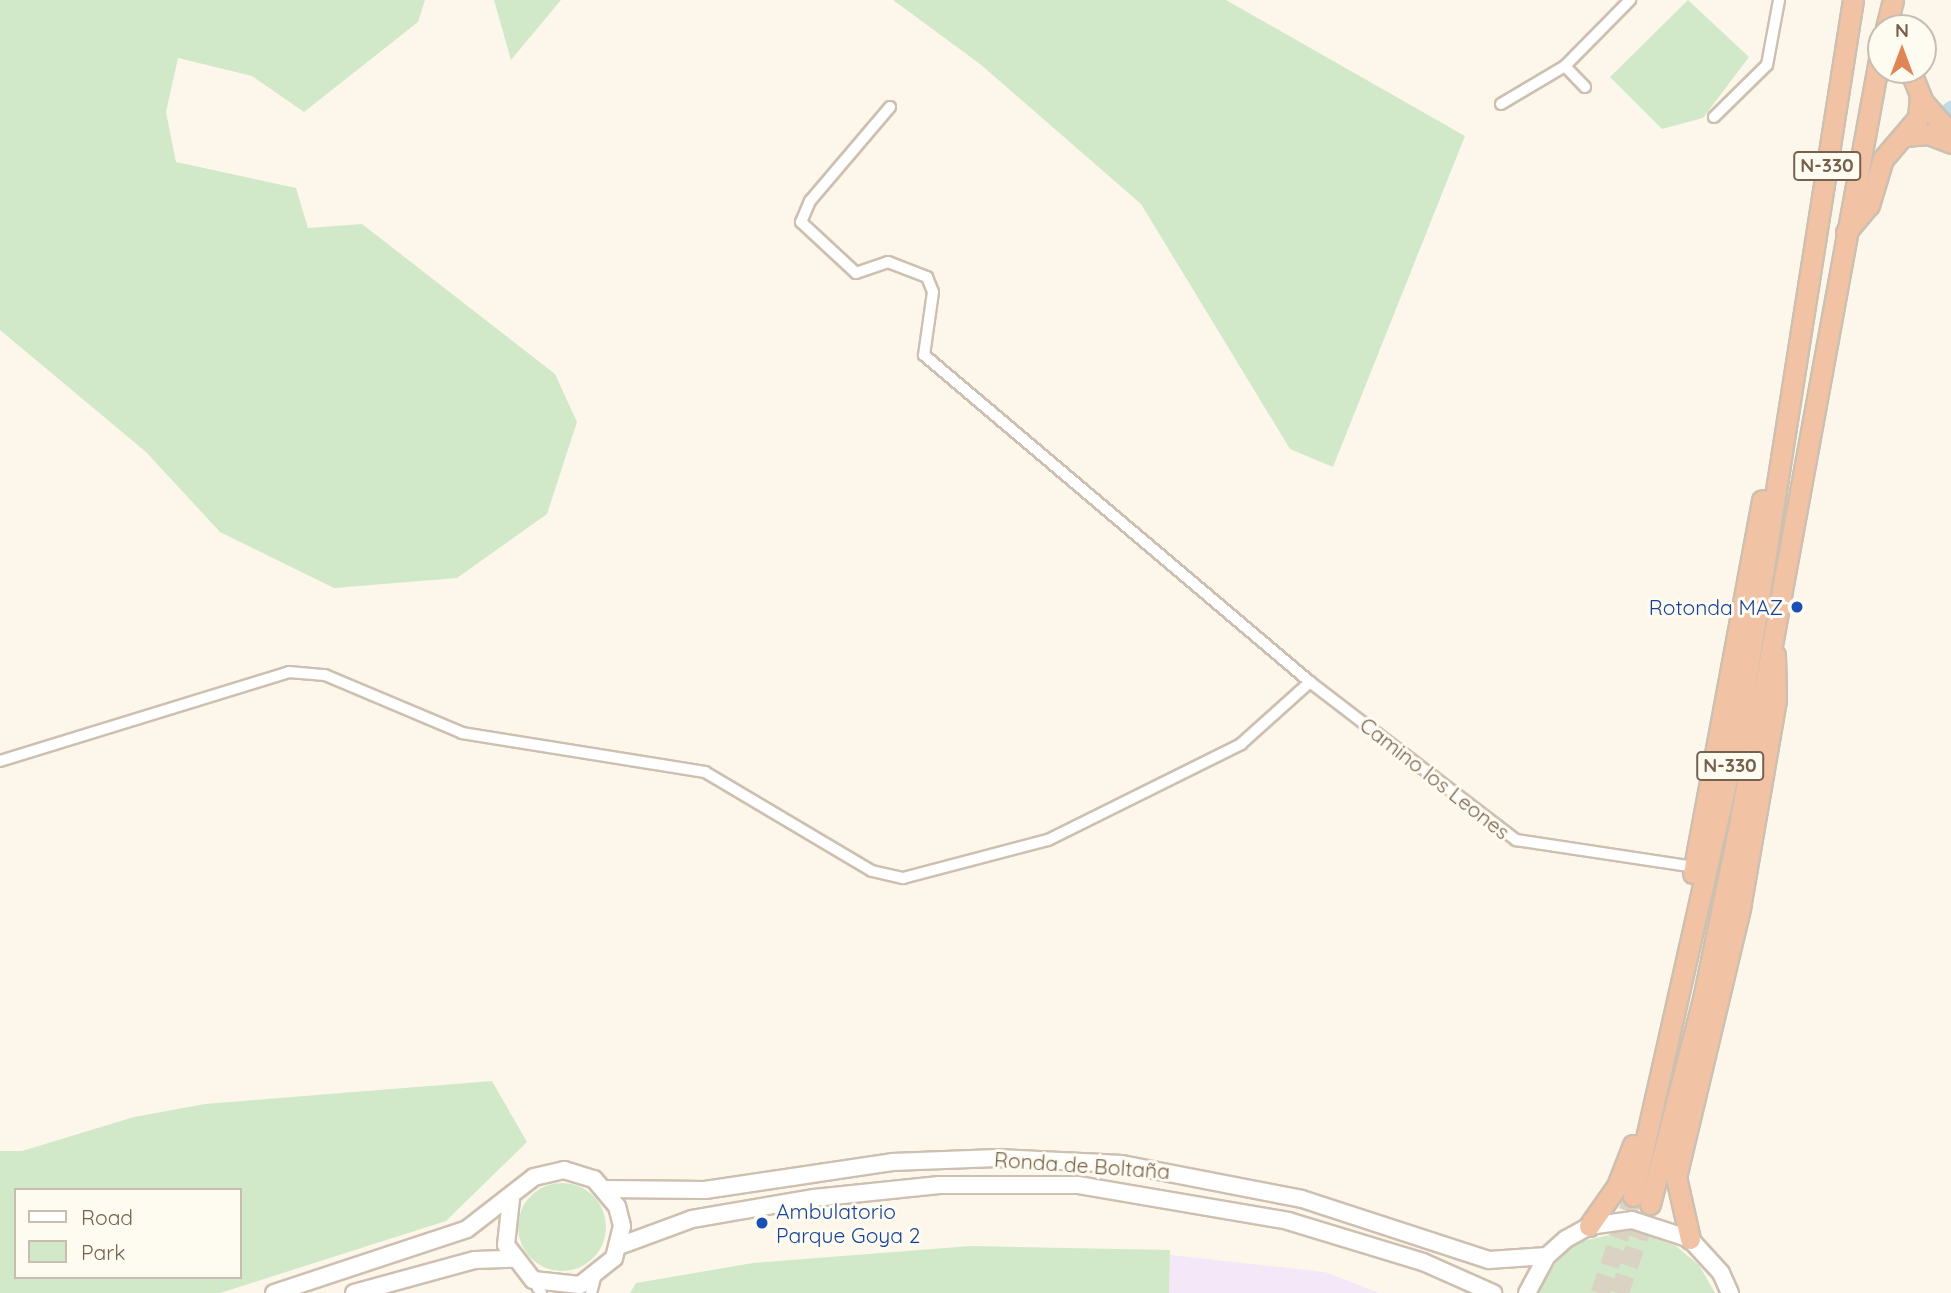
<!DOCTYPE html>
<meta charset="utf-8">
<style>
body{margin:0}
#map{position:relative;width:1951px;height:1293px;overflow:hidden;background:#fcf7ea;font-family:Quicksand,sans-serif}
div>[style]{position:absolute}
.education>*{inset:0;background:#f4e7f8}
.green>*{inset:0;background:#d2e9c9}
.round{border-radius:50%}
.canal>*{height:14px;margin:-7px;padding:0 7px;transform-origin:7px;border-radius:7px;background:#bfdbe5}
.highway-tunnel>*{height:19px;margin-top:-9.5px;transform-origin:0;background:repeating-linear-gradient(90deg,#dad2c3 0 19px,transparent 0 29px)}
.roads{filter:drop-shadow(2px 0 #cec0b0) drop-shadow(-2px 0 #cec0b0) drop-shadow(0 2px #cec0b0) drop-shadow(0 -2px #cec0b0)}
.street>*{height:10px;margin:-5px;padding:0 5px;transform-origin:5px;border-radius:5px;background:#fff}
.secondary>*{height:16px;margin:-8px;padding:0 8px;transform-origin:8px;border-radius:8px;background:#fff}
.highway>*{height:19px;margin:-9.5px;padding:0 9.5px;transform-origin:9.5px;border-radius:9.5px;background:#f2c2a5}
.dots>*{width:19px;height:19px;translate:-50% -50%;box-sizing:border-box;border:4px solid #fefbf1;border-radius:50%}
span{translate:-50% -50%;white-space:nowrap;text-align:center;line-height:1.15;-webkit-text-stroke:6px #fefbf1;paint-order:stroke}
.shield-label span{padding:2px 5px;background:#fefbf1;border:2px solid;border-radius:5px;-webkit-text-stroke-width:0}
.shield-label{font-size:19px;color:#76614e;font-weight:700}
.transit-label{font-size:21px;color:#164399}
.right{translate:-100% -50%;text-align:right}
.left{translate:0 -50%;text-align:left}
.street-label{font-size:21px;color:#76614e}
.legend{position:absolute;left:14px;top:1188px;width:228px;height:91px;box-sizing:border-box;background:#fefbf1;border:2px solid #c8bdb0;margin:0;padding:9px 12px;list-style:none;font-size:21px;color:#76614e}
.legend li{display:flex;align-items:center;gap:14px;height:35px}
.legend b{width:35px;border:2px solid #c8bdb0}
.north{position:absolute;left:1867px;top:14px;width:70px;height:70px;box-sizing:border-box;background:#fefbf1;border:2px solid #c8bdb0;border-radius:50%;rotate:0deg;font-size:19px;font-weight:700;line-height:28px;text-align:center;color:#76614e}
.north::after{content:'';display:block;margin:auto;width:24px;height:32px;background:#df8556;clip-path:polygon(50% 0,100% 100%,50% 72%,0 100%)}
</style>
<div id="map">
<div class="education">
<i style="clip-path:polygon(1170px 1255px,1325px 1272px,1379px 1293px,1169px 1293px)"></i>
</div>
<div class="green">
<i style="clip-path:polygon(0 0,425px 0,418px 22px,304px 112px,252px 76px,178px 58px,166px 112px,176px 162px,296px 188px,308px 228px,362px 224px,555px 374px,577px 422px,547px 514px,457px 578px,334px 588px,220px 532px,146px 452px,0 330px)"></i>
<i style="clip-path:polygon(494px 0,561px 0,511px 60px)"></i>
<i style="clip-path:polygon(893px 0,1226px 0,1465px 136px,1333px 467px,1290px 449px,1141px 204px,980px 64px)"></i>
<i style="clip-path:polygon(1688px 0,1749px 57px,1703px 118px,1662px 129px,1610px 77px)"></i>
<i style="clip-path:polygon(evenodd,492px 1081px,527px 1142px,446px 1221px,220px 1293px,0 1293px,0 1151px,22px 1151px,134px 1117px,205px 1104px,492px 1081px,16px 1190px,240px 1190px,240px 1277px,16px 1277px,16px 1190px)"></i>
<i class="round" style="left:518px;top:1183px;width:88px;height:88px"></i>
<i style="clip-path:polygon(1613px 1234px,1647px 1235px,1676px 1246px,1699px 1265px,1715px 1293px,1536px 1293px,1562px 1254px,1579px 1242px)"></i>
<i style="clip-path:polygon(971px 1246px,1170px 1250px,1169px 1293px,630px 1293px,636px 1283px,753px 1263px)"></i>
</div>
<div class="canal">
<i style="left:1944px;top:113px;width:9px;rotate:-36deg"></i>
</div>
<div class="highway-tunnel">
<i style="left:1600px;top:1293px;width:102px;rotate:-71.2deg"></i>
<i style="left:1619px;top:1293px;width:94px;rotate:-70.8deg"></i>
</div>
<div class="roads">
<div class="street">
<i style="left:1585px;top:87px;width:29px;rotate:-134deg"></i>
<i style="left:1565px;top:66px;width:93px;rotate:-45.4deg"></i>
<i style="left:1501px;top:104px;width:74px;rotate:-30.7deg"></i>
<i style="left:890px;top:107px;width:123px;rotate:130.4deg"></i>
<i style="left:810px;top:201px;width:23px;rotate:113deg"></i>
<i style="left:801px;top:222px;width:75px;rotate:42.8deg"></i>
<i style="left:856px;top:273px;width:34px;rotate:-19deg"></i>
<i style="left:888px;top:262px;width:42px;rotate:21deg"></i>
<i style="left:927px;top:277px;width:16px;rotate:68deg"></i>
<i style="left:933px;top:292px;width:64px;rotate:98.1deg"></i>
<i style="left:924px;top:355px;width:506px;rotate:40.27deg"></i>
<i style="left:1310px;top:682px;width:260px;rotate:37.5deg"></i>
<i style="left:1516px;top:840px;width:180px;rotate:8.6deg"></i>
<i style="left:1714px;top:117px;width:74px;rotate:-44.5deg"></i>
<i style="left:1767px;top:65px;width:66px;rotate:-79.5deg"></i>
<i style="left:0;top:761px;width:302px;rotate:-17.1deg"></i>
<i style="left:289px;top:672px;width:36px;rotate:5deg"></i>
<i style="left:325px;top:675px;width:149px;rotate:22.9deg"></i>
<i style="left:462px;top:733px;width:246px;rotate:9.1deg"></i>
<i style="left:705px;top:772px;width:194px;rotate:30.7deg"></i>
<i style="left:872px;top:871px;width:32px;rotate:13deg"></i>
<i style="left:903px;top:878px;width:150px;rotate:-14.7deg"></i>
<i style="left:1048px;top:840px;width:216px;rotate:-26.4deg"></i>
<i style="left:1241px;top:744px;width:93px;rotate:-41.9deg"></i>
<i style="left:533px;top:1280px;width:15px;rotate:58deg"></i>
<i style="left:591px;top:1293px;width:16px;rotate:-75deg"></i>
</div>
<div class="secondary">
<i style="left:606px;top:1189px;width:99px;rotate:0.6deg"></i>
<i style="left:705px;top:1190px;width:189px;rotate:-8.5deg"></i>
<i style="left:892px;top:1162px;width:105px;rotate:-2.2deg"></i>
<i style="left:997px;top:1158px;width:125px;rotate:2.7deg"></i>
<i style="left:1122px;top:1164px;width:183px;rotate:11deg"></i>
<i style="left:1302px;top:1199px;width:197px;rotate:18.1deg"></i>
<i style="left:1489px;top:1260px;width:58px;rotate:-3.9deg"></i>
<i style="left:619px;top:1246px;width:78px;rotate:-20.3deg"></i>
<i style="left:692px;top:1219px;width:124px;rotate:-9.8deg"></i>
<i style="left:814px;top:1198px;width:126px;rotate:-5.9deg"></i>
<i style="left:939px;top:1185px;width:139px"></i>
<i style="left:1078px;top:1185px;width:213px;rotate:9.7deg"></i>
<i style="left:1288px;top:1221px;width:141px;rotate:16.9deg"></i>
<i style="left:1423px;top:1262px;width:77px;rotate:23.9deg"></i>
<i style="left:274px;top:1293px;width:203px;rotate:-18.3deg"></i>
<i style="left:467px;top:1229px;width:85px;rotate:-37.8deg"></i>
<i style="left:534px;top:1177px;width:31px;rotate:-13deg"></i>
<i style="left:564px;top:1170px;width:31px;rotate:17deg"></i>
<i style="left:594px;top:1179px;width:35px;rotate:50deg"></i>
<i style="left:617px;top:1206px;width:21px;rotate:76deg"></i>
<i style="left:622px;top:1226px;width:33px;rotate:104deg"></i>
<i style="left:614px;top:1258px;width:43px;rotate:141.5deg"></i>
<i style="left:580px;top:1285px;width:47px;rotate:-173.9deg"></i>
<i style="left:533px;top:1280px;width:44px;rotate:-127.6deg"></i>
<i style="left:506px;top:1245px;width:46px;rotate:-83.8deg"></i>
<i style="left:354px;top:1293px;width:125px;rotate:-15.3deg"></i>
<i style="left:475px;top:1260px;width:37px;rotate:-2deg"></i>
<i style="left:1527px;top:1293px;width:42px;rotate:-61.6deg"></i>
<i style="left:1547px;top:1256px;width:25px;rotate:-42deg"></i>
<i style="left:1566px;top:1239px;width:26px;rotate:-29deg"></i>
<i style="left:1589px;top:1226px;width:43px;rotate:-7.9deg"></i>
<i style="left:1632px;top:1220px;width:61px;rotate:18.1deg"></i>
<i style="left:1690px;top:1239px;width:46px;rotate:47.6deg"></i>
<i style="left:1721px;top:1273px;width:22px;rotate:66deg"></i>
</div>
<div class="highway">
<i style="left:1886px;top:28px;width:29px;rotate:-76deg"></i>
<i style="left:1910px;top:70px;width:35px;rotate:68deg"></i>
<i style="left:1923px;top:102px;width:43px;rotate:48.8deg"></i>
<i style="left:1905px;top:136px;width:23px;rotate:-5deg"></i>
<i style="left:1928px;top:134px;width:25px;rotate:21deg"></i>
<i style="left:1846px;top:232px;width:35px;rotate:-50deg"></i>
<i style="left:1869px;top:205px;width:48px;rotate:-73.1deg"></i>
<i style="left:1883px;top:159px;width:54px;rotate:-49.5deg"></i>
<i style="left:1918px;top:118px;width:22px;rotate:-85deg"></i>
<i style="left:1693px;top:873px;width:379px;rotate:-79.5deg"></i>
<i style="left:1633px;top:1196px;width:482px;rotate:-77.3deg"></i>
<i style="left:1739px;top:726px;width:735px;rotate:-81.08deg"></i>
<i style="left:1650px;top:1204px;width:212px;rotate:-75.5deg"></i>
<i style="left:1703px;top:999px;width:183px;rotate:-78.3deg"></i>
<i style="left:1740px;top:820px;width:784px;rotate:-79.64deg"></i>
<i style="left:1589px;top:1226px;width:49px;rotate:-55deg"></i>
<i style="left:1617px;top:1186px;width:44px;rotate:-68.7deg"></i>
<i style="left:1690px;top:1239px;width:64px;rotate:-102.7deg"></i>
<i style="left:1676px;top:1177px;width:277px;rotate:-76.6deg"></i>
<i style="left:1740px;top:908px;width:211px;rotate:-80.2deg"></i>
<i style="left:1776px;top:700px;width:45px;rotate:-91.3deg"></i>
</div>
</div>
<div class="dots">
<i style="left:1797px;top:607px;background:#1a4fb4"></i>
<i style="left:762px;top:1223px;background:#1a4fb4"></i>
</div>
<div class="shield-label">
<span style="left:1827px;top:166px">N-330</span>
<span style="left:1730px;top:766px">N-330</span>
</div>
<div class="transit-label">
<span class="right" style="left:1783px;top:607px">Rotonda MAZ</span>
<span class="left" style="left:776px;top:1223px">Ambulatorio<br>Parque Goya 2</span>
</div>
<div class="street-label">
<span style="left:1435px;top:778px;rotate:38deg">Camino los Leones</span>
<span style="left:1082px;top:1165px;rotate:4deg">Ronda de Boltaña</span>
</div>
<ul class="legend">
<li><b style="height:9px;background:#fff"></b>Road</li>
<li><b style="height:19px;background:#d2e9c9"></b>Park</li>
</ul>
<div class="north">N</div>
</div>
